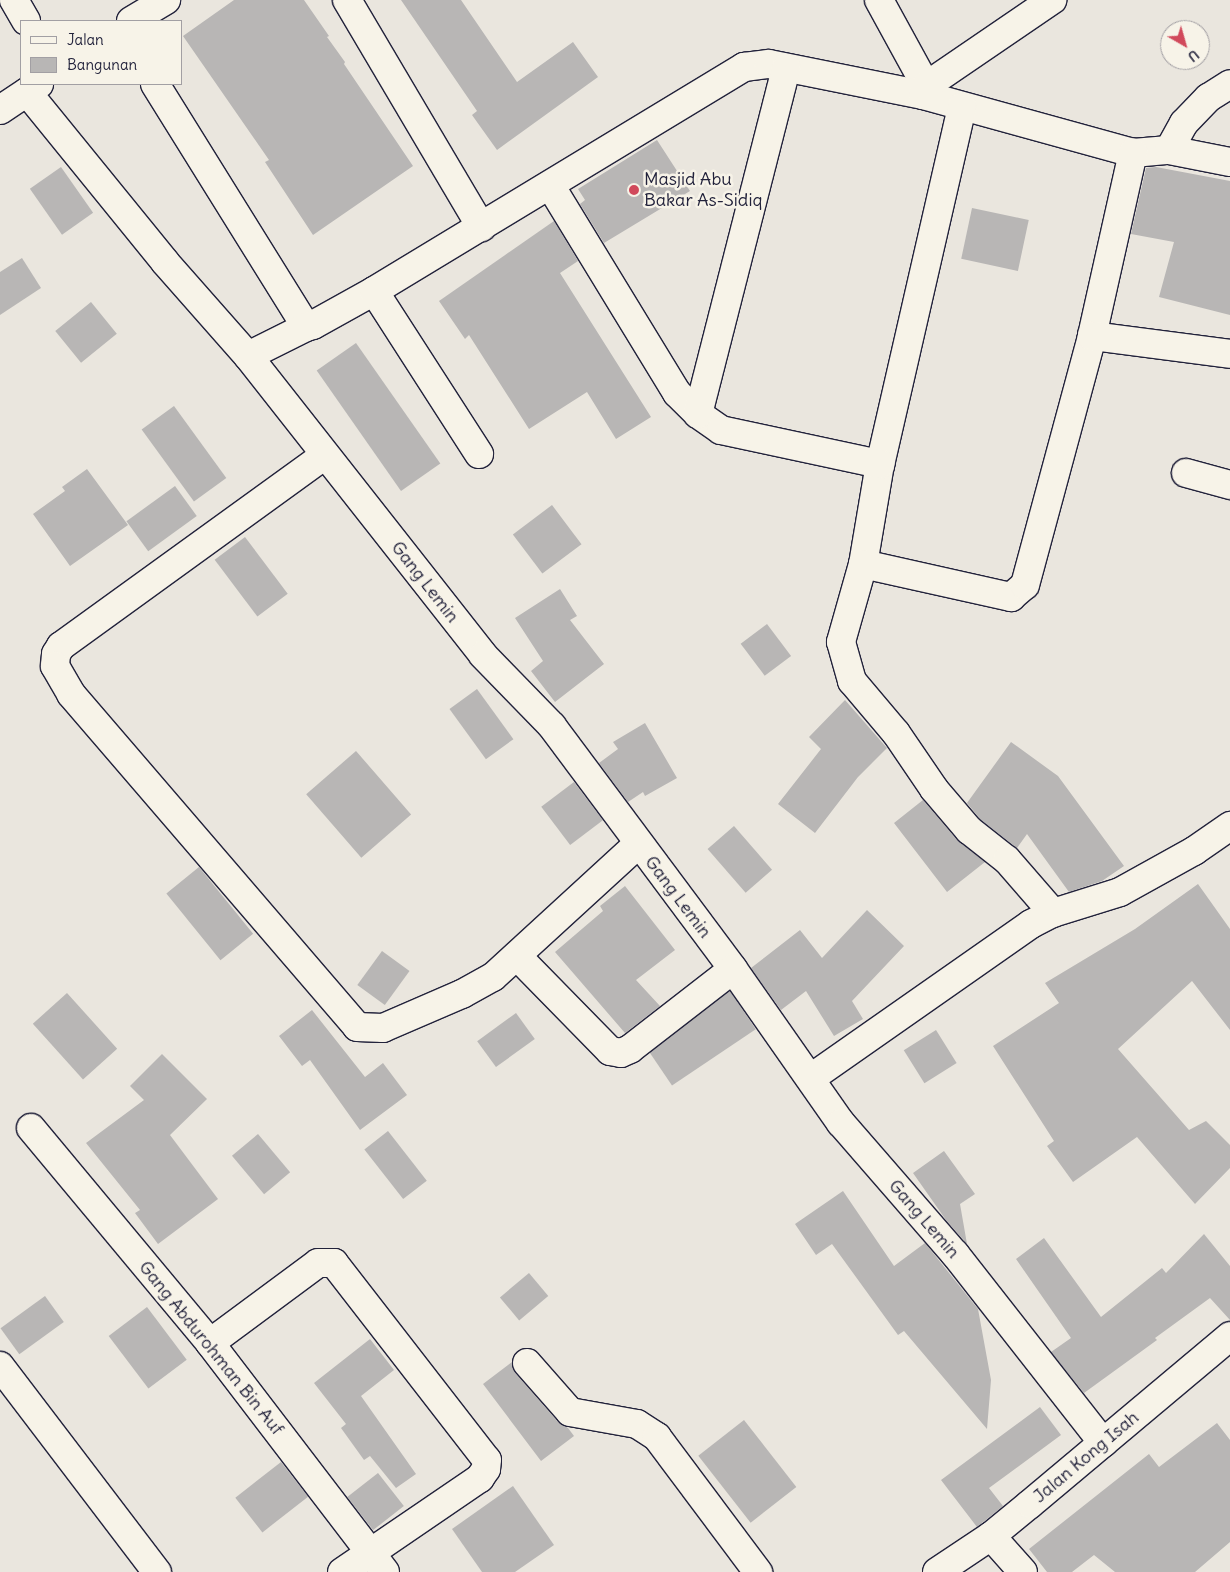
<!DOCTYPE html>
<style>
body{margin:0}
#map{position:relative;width:1230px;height:1572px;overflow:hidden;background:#eae6de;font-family:Delius,sans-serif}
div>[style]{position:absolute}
.building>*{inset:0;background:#b8b6b5;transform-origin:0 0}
.roads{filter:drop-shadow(1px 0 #22223b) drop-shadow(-1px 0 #22223b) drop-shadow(0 1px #22223b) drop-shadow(0 -1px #22223b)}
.minor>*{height:28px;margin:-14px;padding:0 14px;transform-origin:14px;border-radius:14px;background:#f7f3e8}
.dots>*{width:14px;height:14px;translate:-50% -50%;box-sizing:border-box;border:2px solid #f7f3e8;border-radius:50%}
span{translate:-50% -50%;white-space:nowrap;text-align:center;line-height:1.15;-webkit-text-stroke:5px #f7f3e8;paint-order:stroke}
.poi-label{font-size:18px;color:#22223b}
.left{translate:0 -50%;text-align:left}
.street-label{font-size:18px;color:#22223b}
.legend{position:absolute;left:20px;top:20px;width:162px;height:65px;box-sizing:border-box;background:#f7f3e8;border:1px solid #a29fa3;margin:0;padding:6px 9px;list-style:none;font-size:15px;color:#22223b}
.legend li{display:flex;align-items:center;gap:10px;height:25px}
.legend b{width:25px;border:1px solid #a29fa3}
.north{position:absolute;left:1160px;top:20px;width:50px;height:50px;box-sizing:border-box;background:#f7f3e8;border:1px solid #a29fa3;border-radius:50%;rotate:142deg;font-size:14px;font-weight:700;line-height:20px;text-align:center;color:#22223b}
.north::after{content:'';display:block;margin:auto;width:18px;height:22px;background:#d1495b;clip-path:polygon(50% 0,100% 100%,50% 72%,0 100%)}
</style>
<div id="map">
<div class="building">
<i style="clip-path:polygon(234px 0,304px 0,329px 36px,327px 37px,345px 62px,344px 64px,413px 166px,313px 235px,265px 162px,269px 160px,183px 36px)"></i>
<i style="clip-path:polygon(401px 0,461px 0,517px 82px,573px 42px,598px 77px,497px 150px,472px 115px,477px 111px)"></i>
<i style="clip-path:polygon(657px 140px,690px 191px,604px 243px,580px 204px,585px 200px,578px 189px)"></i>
<i style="left:61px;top:167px;width:56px;height:38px;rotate:55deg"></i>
<i style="clip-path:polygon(1156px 167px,1230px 181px,1230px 315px,1159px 297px,1174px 242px,1131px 234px,1146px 168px)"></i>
<i style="left:972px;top:208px;width:58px;height:52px;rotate:12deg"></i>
<i style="clip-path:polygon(554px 221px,578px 261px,560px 273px,651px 417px,616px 439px,587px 392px,529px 429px,469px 335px,465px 339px,439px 301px)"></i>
<i style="clip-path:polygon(22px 258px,41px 288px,0 315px,0 272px)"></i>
<i style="left:91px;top:302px;width:41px;height:46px;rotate:51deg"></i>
<i style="left:356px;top:343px;width:147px;height:48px;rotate:55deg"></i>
<i style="left:174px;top:406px;width:89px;height:40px;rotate:54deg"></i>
<i style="clip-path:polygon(87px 469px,128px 525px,70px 566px,33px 514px,65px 491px,62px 487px)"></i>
<i style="left:175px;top:486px;width:37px;height:60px;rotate:54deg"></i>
<i style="left:552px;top:505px;width:49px;height:49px;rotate:53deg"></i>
<i style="left:245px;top:537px;width:71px;height:38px;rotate:53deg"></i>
<i style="clip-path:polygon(560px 589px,577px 616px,570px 620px,604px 664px,555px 702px,531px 671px,543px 661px,515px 618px)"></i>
<i style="left:767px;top:624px;width:40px;height:33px;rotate:53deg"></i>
<i style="left:477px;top:689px;width:62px;height:34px;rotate:54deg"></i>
<i style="clip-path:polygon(845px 700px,887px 748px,858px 777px,815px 833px,778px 804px,821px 749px,809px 737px)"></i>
<i style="clip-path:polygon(645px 723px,677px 778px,645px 796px,643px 792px,628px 802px,599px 763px,618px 749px,613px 742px)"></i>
<i style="clip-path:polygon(1011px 742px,1058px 776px,1124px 866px,1102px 881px,1069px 892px,1027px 834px,1017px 848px,980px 819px,967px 803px)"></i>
<i style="left:356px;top:751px;width:84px;height:66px;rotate:49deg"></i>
<i style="left:574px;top:782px;width:48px;height:41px;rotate:53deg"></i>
<i style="clip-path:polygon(923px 800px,957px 840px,985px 862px,947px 892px,894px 823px)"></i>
<i style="left:734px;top:826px;width:58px;height:35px;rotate:49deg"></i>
<i style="left:199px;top:867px;width:86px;height:42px;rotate:51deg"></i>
<i style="clip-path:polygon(1198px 884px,1230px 929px,1230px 1030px,1192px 981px,1118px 1049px,1189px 1130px,1206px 1121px,1230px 1145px,1230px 1168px,1195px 1204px,1137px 1137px,1073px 1182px,1047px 1146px,1054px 1141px,993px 1046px,1059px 1003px,1045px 983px,1135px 929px)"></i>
<i style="clip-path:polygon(625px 886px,675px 950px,636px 980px,660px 1006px,625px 1033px,555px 952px,603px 911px,600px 906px)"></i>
<i style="clip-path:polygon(867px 910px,904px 946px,852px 1001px,863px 1019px,834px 1036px,806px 991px,781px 1010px,751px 968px,800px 930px,822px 958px)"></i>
<i style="left:382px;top:951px;width:34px;height:42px;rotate:36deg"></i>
<i style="left:730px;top:991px;width:46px;height:101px;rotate:56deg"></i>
<i style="left:67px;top:993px;width:75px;height:46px;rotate:48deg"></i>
<i style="clip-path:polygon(312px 1010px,365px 1077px,383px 1063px,407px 1095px,360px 1130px,310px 1060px,302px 1066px,279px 1036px)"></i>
<i style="left:516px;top:1013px;width:32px;height:48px;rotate:54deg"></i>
<i style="left:936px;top:1030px;width:39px;height:38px;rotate:58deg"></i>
<i style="clip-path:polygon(162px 1054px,207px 1099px,170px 1135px,218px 1199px,158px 1244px,135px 1213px,140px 1210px,86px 1143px,144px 1100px,130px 1086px)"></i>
<i style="left:388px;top:1131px;width:63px;height:30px;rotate:52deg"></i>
<i style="left:258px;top:1134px;width:50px;height:34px;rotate:50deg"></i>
<i style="clip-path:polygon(944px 1151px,975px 1194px,960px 1204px,967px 1244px,946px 1220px,913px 1173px)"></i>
<i style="clip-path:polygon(843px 1191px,894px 1266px,925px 1243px,978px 1309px,991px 1380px,987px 1429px,904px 1331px,898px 1335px,832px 1244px,816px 1255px,795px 1224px)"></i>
<i style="clip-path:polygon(1204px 1234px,1230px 1266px,1230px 1320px,1210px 1298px,1155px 1338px,1157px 1340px,1084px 1393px,1051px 1352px,1071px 1338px,1016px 1259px,1044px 1238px,1101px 1317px,1162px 1268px,1166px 1273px)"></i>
<i style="left:529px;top:1273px;width:30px;height:38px;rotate:50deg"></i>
<i style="left:45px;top:1296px;width:32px;height:55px;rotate:54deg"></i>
<i style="left:147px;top:1307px;width:66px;height:48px;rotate:53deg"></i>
<i style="clip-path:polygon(370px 1339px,394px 1370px,361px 1396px,416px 1474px,396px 1488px,370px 1456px,364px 1460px,341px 1428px,346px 1424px,314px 1383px)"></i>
<i style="clip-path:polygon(512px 1362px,515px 1373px,558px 1422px,568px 1428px,574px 1436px,541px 1461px,483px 1384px)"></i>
<i style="clip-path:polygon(1040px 1407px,1061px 1435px,989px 1488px,1003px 1506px,977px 1527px,941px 1480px)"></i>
<i style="left:744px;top:1420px;width:85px;height:58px;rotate:52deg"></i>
<i style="clip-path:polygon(1217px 1423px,1230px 1440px,1230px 1542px,1195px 1572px,1115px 1572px,1094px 1555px,1072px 1572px,1047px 1572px,1029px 1549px,1149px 1454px,1159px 1467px)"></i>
<i style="left:281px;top:1462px;width:44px;height:58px;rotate:52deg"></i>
<i style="left:378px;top:1473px;width:42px;height:39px;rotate:52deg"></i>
<i style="clip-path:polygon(513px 1486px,554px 1545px,515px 1572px,482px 1572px,452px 1529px)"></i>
</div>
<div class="roads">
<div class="minor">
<i style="left:14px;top:0;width:24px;rotate:60deg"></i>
<i style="left:347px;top:0;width:264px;rotate:59.4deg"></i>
<i style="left:879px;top:0;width:98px;rotate:61.3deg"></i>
<i style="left:131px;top:21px;width:41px;rotate:-31deg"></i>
<i style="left:155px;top:84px;width:286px;rotate:58.1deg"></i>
<i style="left:306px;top:327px;width:7px;rotate:-16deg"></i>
<i style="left:313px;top:325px;width:70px;rotate:-29.1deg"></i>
<i style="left:374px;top:291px;width:433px;rotate:-31.2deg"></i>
<i style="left:744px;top:67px;width:25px;rotate:-7deg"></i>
<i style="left:769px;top:64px;width:157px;rotate:11.4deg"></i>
<i style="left:923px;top:95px;width:218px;rotate:15.4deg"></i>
<i style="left:1133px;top:153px;width:36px;rotate:-5deg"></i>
<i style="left:1169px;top:150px;width:62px;rotate:11.1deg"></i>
<i style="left:27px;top:92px;width:219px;rotate:50.9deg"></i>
<i style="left:165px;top:262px;width:125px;rotate:48.6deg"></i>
<i style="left:248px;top:356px;width:65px;rotate:-26.6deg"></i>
<i style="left:923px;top:95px;width:9px;rotate:-72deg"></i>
<i style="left:926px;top:86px;width:153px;rotate:-34.3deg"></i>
<i style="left:962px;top:107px;width:366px;rotate:102.9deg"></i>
<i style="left:880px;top:464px;width:101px;rotate:99.6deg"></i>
<i style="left:863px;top:564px;width:152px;rotate:12.6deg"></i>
<i style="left:1011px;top:597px;width:18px;rotate:-41deg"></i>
<i style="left:1025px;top:585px;width:258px;rotate:-74.9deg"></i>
<i style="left:1092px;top:336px;width:188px;rotate:-77.4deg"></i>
<i style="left:0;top:110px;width:47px;rotate:-33.7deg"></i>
<i style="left:1169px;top:150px;width:31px;rotate:-61deg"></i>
<i style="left:1184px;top:123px;width:35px;rotate:-46deg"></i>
<i style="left:1208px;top:98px;width:26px;rotate:-32deg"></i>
<i style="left:550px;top:185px;width:244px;rotate:58.6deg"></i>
<i style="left:677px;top:393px;width:30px;rotate:45deg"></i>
<i style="left:698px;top:414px;width:28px;rotate:35deg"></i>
<i style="left:721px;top:430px;width:163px;rotate:12.1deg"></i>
<i style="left:374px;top:291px;width:194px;rotate:57.2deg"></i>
<i style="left:1092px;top:336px;width:139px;rotate:7.4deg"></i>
<i style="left:248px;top:356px;width:380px;rotate:51.8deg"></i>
<i style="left:483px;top:655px;width:99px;rotate:45.8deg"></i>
<i style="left:552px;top:726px;width:303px;rotate:53.3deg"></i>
<i style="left:733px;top:969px;width:188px;rotate:55deg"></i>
<i style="left:841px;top:1123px;width:174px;rotate:49deg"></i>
<i style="left:955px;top:1254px;width:240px;rotate:51.9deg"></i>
<i style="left:698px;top:414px;width:357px;rotate:-75.7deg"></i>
<i style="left:325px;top:455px;width:326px;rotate:144.1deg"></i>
<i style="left:61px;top:646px;width:9px;rotate:122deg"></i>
<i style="left:56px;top:654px;width:12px;rotate:95deg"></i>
<i style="left:55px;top:666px;width:32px;rotate:60deg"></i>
<i style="left:71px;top:694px;width:439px;rotate:49.3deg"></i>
<i style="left:357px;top:1027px;width:26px;rotate:2deg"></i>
<i style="left:383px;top:1028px;width:86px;rotate:-23.3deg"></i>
<i style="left:462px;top:994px;width:35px;rotate:-29deg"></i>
<i style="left:493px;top:977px;width:197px;rotate:-42.5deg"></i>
<i style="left:1186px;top:473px;width:46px;rotate:15.3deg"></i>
<i style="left:863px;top:564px;width:81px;rotate:105.8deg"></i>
<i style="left:841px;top:642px;width:41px;rotate:74.2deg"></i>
<i style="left:852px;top:681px;width:68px;rotate:49.8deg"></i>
<i style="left:896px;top:733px;width:68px;rotate:55.8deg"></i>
<i style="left:934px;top:789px;width:54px;rotate:49.5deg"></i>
<i style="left:969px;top:830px;width:48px;rotate:38.3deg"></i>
<i style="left:1007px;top:860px;width:70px;rotate:49deg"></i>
<i style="left:517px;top:956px;width:133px;rotate:45.6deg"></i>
<i style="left:610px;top:1051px;width:11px;rotate:10deg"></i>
<i style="left:621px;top:1053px;width:10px;rotate:-24deg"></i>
<i style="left:630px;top:1049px;width:130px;rotate:-37.8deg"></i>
<i style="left:811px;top:1078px;width:269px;rotate:-35deg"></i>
<i style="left:1031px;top:924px;width:25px;rotate:-27deg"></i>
<i style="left:1053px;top:913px;width:70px;rotate:-17.4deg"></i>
<i style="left:1120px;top:892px;width:85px;rotate:-29deg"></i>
<i style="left:1194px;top:851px;width:44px;rotate:-34.8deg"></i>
<i style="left:31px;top:1128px;width:280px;rotate:50.2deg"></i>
<i style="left:210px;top:1343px;width:288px;rotate:52.6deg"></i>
<i style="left:210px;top:1343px;width:134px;rotate:-36.5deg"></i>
<i style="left:318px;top:1263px;width:16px"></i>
<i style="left:334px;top:1263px;width:249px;rotate:52.2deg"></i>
<i style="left:487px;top:1460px;width:9px;rotate:96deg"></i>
<i style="left:486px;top:1469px;width:11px;rotate:124deg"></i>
<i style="left:480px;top:1478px;width:167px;rotate:145.7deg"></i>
<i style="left:527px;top:1363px;width:65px;rotate:48.7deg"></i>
<i style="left:570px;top:1412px;width:68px;rotate:10.2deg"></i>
<i style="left:637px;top:1424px;width:24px;rotate:33deg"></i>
<i style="left:657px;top:1437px;width:169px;rotate:53.2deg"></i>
<i style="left:0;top:1366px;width:259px;rotate:52.7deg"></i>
<i style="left:991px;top:1536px;width:48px;rotate:48.4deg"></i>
<i style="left:937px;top:1572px;width:65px;rotate:-33.7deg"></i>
<i style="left:991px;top:1536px;width:50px;rotate:-39.4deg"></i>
<i style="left:1030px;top:1504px;width:261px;rotate:-40deg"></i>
</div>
</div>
<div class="dots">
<i style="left:634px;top:190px;background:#d1495b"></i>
</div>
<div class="poi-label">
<span class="left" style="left:644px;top:190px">Masjid Abu<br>Bakar As-Sidiq</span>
</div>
<div class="street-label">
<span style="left:425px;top:582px;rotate:52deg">Gang Lemin</span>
<span style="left:678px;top:897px;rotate:53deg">Gang Lemin</span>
<span style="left:924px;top:1219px;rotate:49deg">Gang Lemin</span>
<span style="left:211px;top:1348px;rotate:51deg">Gang Abdurohman Bin Auf</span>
<span style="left:1086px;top:1457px;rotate:-40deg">Jalan Kong Isah</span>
</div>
<ul class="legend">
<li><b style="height:6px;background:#f7f3e8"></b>Jalan</li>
<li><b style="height:14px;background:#b8b6b5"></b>Bangunan</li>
</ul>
<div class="north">U</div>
</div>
